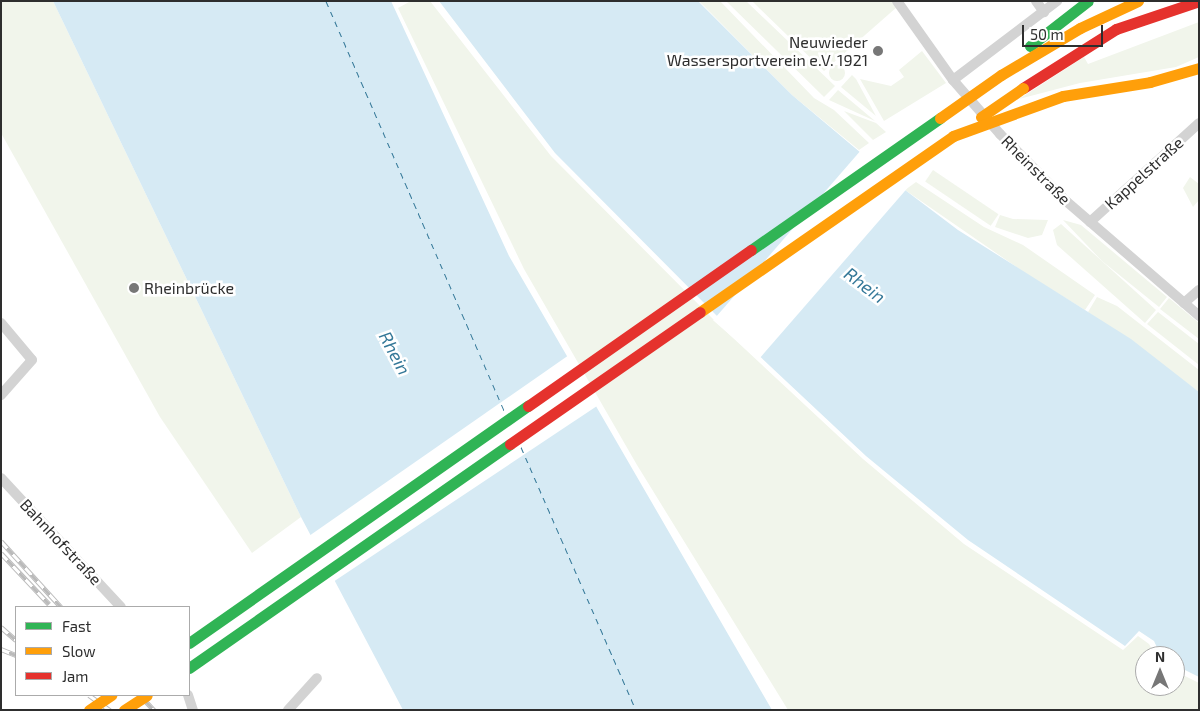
<!DOCTYPE html>
<meta charset="utf-8">
<style>
body{margin:0}
#map{position:relative;width:1200px;height:711px;overflow:hidden;background:#fff;font-family:"Exo 2",sans-serif}
div>[style]{position:absolute}
.green>*{inset:0;background:#f1f5eb;transform-origin:0 0}
.round{border-radius:50%}
.water>*{inset:0;background:#d6eaf4}
.pier>*{inset:0;background:#fff;transform-origin:0 0}
.ferry>*{height:1px;margin-top:-0.5px;transform-origin:0;background:repeating-linear-gradient(90deg,#347898 0 6px,transparent 0 11px)}
.street>*{height:10px;margin:-5px;padding:0 5px;transform-origin:5px;border-radius:5px;background:#d3d3d3}
.fast>*{height:11px;margin:-5.5px;padding:0 5.5px;transform-origin:5.5px;border-radius:5.5px;background:#30b455}
.slow>*{height:11px;margin:-5.5px;padding:0 5.5px;transform-origin:5.5px;border-radius:5.5px;background:#ff9f0a}
.jam>*{height:11px;margin:-5.5px;padding:0 5.5px;transform-origin:5.5px;border-radius:5.5px;background:#e5322d}
.rail>*{height:5px;margin-top:-2.5px;transform-origin:0;background:repeating-linear-gradient(90deg,#fff 0 9px,#bababa 0 18px);box-sizing:border-box;border-block:1px solid #bababa}
.slow-bridge>*{height:11px;margin:-5.5px;padding:0 5.5px;transform-origin:5.5px;border-radius:5.5px;background:#ff9f0a}
.dots>*{width:14px;height:14px;translate:-50% -50%;box-sizing:border-box;border:2px solid #fff;border-radius:50%}
span{translate:-50% -50%;white-space:nowrap;text-align:center;line-height:1.15;-webkit-text-stroke:5px #fff;paint-order:stroke}
.poi-label{font-size:16px;color:#2e2e2e}
.right{translate:-100% -50%;text-align:right}
.left{translate:0 -50%;text-align:left}
.street-label{font-size:16px;color:#2e2e2e}
.water-label{font-size:18px;color:#347898;font-style:italic}
.frame{position:absolute;inset:0;border:2px solid #2e2e2e;pointer-events:none}
.legend{position:absolute;left:15px;top:606px;width:175px;height:90px;box-sizing:border-box;background:#fff;border:1px solid #ababab;margin:0;padding:6px 9px;list-style:none;font-size:15px;color:#2e2e2e}
.legend li{display:flex;align-items:center;gap:10px;height:25px}
.legend b{width:25px;border:1px solid #ababab}
.north{position:absolute;left:1135px;top:646px;width:50px;height:50px;box-sizing:border-box;background:#fff;border:1px solid #ababab;border-radius:50%;rotate:0deg;font-size:14px;font-weight:700;line-height:20px;text-align:center;color:#2e2e2e}
.north::after{content:'';display:block;margin:auto;width:18px;height:22px;background:#777;clip-path:polygon(50% 0,100% 100%,50% 72%,0 100%)}
.scale{position:absolute;left:1022px;top:25px;width:81px;height:22px;box-sizing:border-box;border:2px solid #2e2e2e;border-top:0;padding-left:6px;font-size:15px;line-height:18px;white-space:nowrap;color:#2e2e2e;-webkit-text-stroke:4px #fff;paint-order:stroke}
</style>
<div id="map">
<div class="green">
<i style="clip-path:polygon(1px 1px,53px 1px,301px 517px,252px 553px,160px 417px,1px 133px)"></i>
<i style="clip-path:polygon(411px 1px,430px 1px,551px 156px,717px 323px,863px 459px,964px 544px,1123px 650px,1138px 636px,1149px 644px,1156px 656px,1145px 656px,1145px 686px,1175px 686px,1175px 671px,1199px 683px,1199px 710px,788px 710px,637px 465px,524px 269px,398px 8px)"></i>
<i style="clip-path:polygon(699px 1px,720px 1px,814px 98px,834px 110px,869px 143px,859px 150px,792px 95px)"></i>
<i style="clip-path:polygon(726px 1px,746px 1px,835px 86px,824px 97px)"></i>
<i style="clip-path:polygon(752px 1px,893px 1px,897px 7px,824px 71px)"></i>
<i style="clip-path:polygon(1199px 22px,1199px 57px,1176px 67px,1080px 83px,1019px 99px,1084px 57px,1088px 64px)"></i>
<i style="clip-path:polygon(922px 51px,946px 83px,884px 121px,860px 79px,891px 86px,904px 77px,899px 70px)"></i>
<i class="round" style="left:829px;top:65px;width:16px;height:16px"></i>
<i style="clip-path:polygon(852px 75px,856px 79px,876px 116px,841px 87px)"></i>
<i style="clip-path:polygon(838px 90px,875px 121px,829px 100px)"></i>
<i style="clip-path:polygon(844px 111px,876px 123px,886px 132px,873px 140px)"></i>
<i style="left:933px;top:170px;width:79px;height:14px;rotate:34deg"></i>
<i style="clip-path:polygon(1190px 177px,1199px 184px,1199px 200px,1193px 207px,1183px 188px)"></i>
<i style="clip-path:polygon(916px 182px,984px 227px,1023px 245px,1095px 295px,1085px 310px,1028px 275px,905px 190px)"></i>
<i style="clip-path:polygon(1000px 215px,1013px 219px,1048px 220px,1042px 235px,1028px 238px,995px 227px)"></i>
<i style="clip-path:polygon(1063px 220px,1081px 225px,1167px 297px,1159px 307px,1102px 261px)"></i>
<i style="clip-path:polygon(1061px 224px,1156px 310px,1145px 323px,1057px 245px,1053px 230px)"></i>
<i style="clip-path:polygon(1097px 297px,1117px 306px,1199px 370px,1199px 392px,1088px 312px)"></i>
<i style="clip-path:polygon(1169px 298px,1199px 323px,1199px 339px,1160px 309px)"></i>
<i style="clip-path:polygon(1158px 312px,1199px 344px,1199px 365px,1147px 324px)"></i>
</div>
<div class="water">
<i style="clip-path:polygon(53px 1px,391px 1px,509px 256px,772px 710px,403px 710px,301px 517px)"></i>
<i style="clip-path:polygon(439px 1px,698px 1px,792px 95px,905px 190px,958px 230px,1131px 339px,1199px 392px,1199px 677px,1175px 665px,1175px 656px,1161px 656px,1154px 641px,1139px 631px,1125px 646px,968px 540px,866px 456px,721px 320px,555px 153px)"></i>
</div>
<div class="pier">
<i style="left:862px;top:149px;width:60px;height:227px;rotate:41deg"></i>
<i style="clip-path:polygon(569px 355px,597px 406px,333px 582px,309px 536px)"></i>
</div>
<div class="ferry">
<i style="left:326px;top:1px;width:448px;rotate:66.5deg"></i>
<i style="left:521px;top:447px;width:287px;rotate:66.4deg"></i>
</div>
<div class="street">
<i style="left:897px;top:1px;width:97px;rotate:54.7deg"></i>
<i style="left:953px;top:80px;width:72px;rotate:49deg"></i>
<i style="left:1000px;top:134px;width:94px;rotate:45.4deg"></i>
<i style="left:1066px;top:201px;width:176px;rotate:40.8deg"></i>
<i style="left:1036px;top:1px;width:14px;rotate:54deg"></i>
<i style="left:953px;top:80px;width:131px;rotate:-37.2deg"></i>
<i style="left:1090px;top:222px;width:147px;rotate:-42.2deg"></i>
<i style="left:1184px;top:303px;width:20px;rotate:-41deg"></i>
<i style="left:1px;top:323px;width:48px;rotate:50deg"></i>
<i style="left:32px;top:360px;width:47px;rotate:131.5deg"></i>
<i style="left:1px;top:478px;width:176px;rotate:47.1deg"></i>
<i style="left:188px;top:695px;width:16px;rotate:72deg"></i>
<i style="left:288px;top:710px;width:43px;rotate:-47.8deg"></i>
</div>
<div class="fast">
<i style="left:1030px;top:46px;width:73px;rotate:-37.8deg"></i>
<i style="left:751px;top:250px;width:231px;rotate:-34.9deg"></i>
<i style="left:189px;top:643px;width:414px;rotate:-35deg"></i>
<i style="left:189px;top:668px;width:391px;rotate:-34.9deg"></i>
</div>
<div class="slow">
<i style="left:1001px;top:75px;width:92px;rotate:-30.7deg"></i>
<i style="left:1080px;top:28px;width:64px;rotate:-25deg"></i>
<i style="left:1063px;top:96px;width:88px;rotate:-9.1deg"></i>
<i style="left:1150px;top:82px;width:51px;rotate:-15.9deg"></i>
<i style="left:700px;top:312px;width:308px;rotate:-34.8deg"></i>
</div>
<div class="jam">
<i style="left:1023px;top:88px;width:110px;rotate:-32.4deg"></i>
<i style="left:1116px;top:29px;width:88px;rotate:-18.6deg"></i>
<i style="left:528px;top:406px;width:272px;rotate:-35deg"></i>
<i style="left:510px;top:444px;width:231px;rotate:-34.8deg"></i>
</div>
<div class="rail">
<i style="left:1px;top:541px;width:89px;rotate:47.7deg"></i>
<i style="left:1px;top:553px;width:70px;rotate:46.7deg"></i>
<i style="left:1px;top:627px;width:20px;rotate:41deg"></i>
<i style="left:1px;top:649px;width:16px;rotate:22deg"></i>
<i style="left:89px;top:695px;width:26px;rotate:36deg"></i>
<i style="left:140px;top:695px;width:21px;rotate:47deg"></i>
</div>
<div class="slow-bridge">
<i style="left:981px;top:117px;width:51px;rotate:-34.6deg"></i>
<i style="left:940px;top:118px;width:75px;rotate:-35.2deg"></i>
<i style="left:953px;top:136px;width:117px;rotate:-20deg"></i>
<i style="left:89px;top:710px;width:27px;rotate:-34deg"></i>
<i style="left:124px;top:710px;width:27px;rotate:-33deg"></i>
</div>
<div class="dots">
<i style="left:878px;top:51px;background:#777"></i>
<i style="left:134px;top:288px;background:#777"></i>
</div>
<div class="poi-label">
<span class="right" style="left:868px;top:51px">Neuwieder<br>Wassersportverein e.V. 1921</span>
<span class="left" style="left:144px;top:288px">Rheinbrücke</span>
</div>
<div class="street-label">
<span style="left:1036px;top:170px;rotate:45deg">Rheinstraße</span>
<span style="left:1144px;top:173px;rotate:-42deg">Kappelstraße</span>
<span style="left:61px;top:542px;rotate:47deg">Bahnhofstraße</span>
</div>
<div class="water-label">
<span style="left:865px;top:285px;rotate:37deg">Rhein</span>
<span style="left:395px;top:353px;rotate:62deg">Rhein</span>
</div>
<div class="frame"></div>
<ul class="legend">
<li><b style="height:6px;background:#30b455"></b>Fast</li>
<li><b style="height:6px;background:#ff9f0a"></b>Slow</li>
<li><b style="height:6px;background:#e5322d"></b>Jam</li>
</ul>
<div class="north">N</div>
<div class="scale">50 m</div>
</div>
